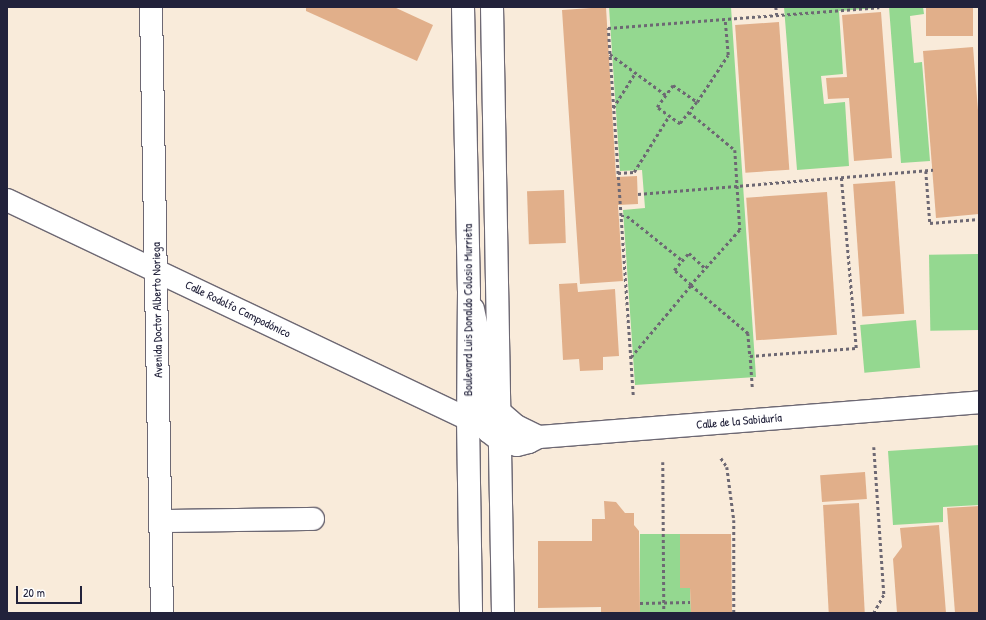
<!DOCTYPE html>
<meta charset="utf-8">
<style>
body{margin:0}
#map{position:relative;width:986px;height:620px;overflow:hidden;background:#f9ebda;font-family:"Patrick Hand",sans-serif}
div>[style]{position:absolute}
.green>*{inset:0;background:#94d890;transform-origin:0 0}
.building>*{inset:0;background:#e1af8a;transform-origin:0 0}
.path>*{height:2.5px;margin-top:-1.25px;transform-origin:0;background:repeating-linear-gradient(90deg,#6d6873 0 3px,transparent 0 6px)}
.roads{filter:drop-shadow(1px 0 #6d6873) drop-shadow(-1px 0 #6d6873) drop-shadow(0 1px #6d6873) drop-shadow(0 -1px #6d6873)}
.minor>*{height:22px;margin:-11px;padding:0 11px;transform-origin:11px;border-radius:11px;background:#fff}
.major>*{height:22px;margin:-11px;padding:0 11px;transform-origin:11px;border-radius:11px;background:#fff}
span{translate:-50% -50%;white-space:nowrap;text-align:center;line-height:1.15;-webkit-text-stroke:4px #fff;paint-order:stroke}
.street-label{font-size:12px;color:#22223b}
.frame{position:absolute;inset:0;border:8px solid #22223b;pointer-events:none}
.scale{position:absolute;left:16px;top:586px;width:66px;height:18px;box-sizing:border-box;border:2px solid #22223b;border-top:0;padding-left:5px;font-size:12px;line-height:14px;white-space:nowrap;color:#22223b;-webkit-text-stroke:3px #fff;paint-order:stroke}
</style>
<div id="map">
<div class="green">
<i style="clip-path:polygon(609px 7px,731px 7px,756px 377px,635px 385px,623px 210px,645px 208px,642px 170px,620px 171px)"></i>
<i style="clip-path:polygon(784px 7px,923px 7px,924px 14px,910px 16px,914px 63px,922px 62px,930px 161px,901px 163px,889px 7px,839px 11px,843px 74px,821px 76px,824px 104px,845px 102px,849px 166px,797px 170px)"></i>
<i style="left:978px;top:254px;width:76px;height:49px;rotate:89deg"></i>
<i style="left:916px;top:320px;width:48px;height:56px;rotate:85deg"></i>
<i style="clip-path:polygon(979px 445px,979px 505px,943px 507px,943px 522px,893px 525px,888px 451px)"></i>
<i style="clip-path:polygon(640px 534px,680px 534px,680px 588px,690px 588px,691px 613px,640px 613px)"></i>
</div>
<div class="building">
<i style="clip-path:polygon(306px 7px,394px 7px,433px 25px,417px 61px,306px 11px)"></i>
<i style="clip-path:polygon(606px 7px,616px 177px,637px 176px,638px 204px,618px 205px,623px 281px,580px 284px,562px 10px)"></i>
<i style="left:926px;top:7px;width:47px;height:29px"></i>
<i style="clip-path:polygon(881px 12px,892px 158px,854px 161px,849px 98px,828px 99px,826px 78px,847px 77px,842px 15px)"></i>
<i style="left:779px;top:22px;width:148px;height:44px;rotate:86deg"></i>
<i style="clip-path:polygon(973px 47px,979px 123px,979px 214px,936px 218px,923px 51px)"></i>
<i style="left:895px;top:181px;width:133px;height:42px;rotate:86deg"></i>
<i style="left:564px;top:190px;width:53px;height:37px;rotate:88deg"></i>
<i style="left:827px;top:192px;width:143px;height:81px;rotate:86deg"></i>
<i style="clip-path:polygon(577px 283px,578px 292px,615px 289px,619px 356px,603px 357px,603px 370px,580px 371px,579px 359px,563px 360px,559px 284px)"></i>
<i style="left:865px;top:472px;width:27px;height:45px;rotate:86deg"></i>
<i style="clip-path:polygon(604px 501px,616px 502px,625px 513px,634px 513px,634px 525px,639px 531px,640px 613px,601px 613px,601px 607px,538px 608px,538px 541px,592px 541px,592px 519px,605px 519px)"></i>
<i style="left:859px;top:503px;width:110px;height:36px;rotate:87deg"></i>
<i style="clip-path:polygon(979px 506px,979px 613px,955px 613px,947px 508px)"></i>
<i style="clip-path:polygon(939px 525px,946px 613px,897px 613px,893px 559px,902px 547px,900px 528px)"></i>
<i style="clip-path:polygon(680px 534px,731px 534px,732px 613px,691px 613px,690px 588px,680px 588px)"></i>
</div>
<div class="path">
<i style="left:776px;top:7px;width:8px;rotate:83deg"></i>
<i style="left:610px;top:54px;width:69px;rotate:36.2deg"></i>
<i style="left:673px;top:85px;width:29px;rotate:35deg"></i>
<i style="left:697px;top:102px;width:28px;rotate:128deg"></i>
<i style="left:680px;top:124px;width:29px;rotate:-144deg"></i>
<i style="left:657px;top:107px;width:27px;rotate:-54deg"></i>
<i style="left:697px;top:102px;width:56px;rotate:-56.6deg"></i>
<i style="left:728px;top:55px;width:36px;rotate:-95deg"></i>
<i style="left:613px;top:108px;width:41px;rotate:-57.8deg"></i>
<i style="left:689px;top:112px;width:60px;rotate:39.6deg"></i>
<i style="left:735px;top:150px;width:80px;rotate:86.4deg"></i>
<i style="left:740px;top:230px;width:74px;rotate:131.7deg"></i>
<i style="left:691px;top:285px;width:23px;rotate:-139deg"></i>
<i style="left:674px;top:270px;width:23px;rotate:-49deg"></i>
<i style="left:689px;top:253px;width:23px;rotate:43deg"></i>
<i style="left:926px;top:171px;width:52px;rotate:85.6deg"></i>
<i style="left:930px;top:223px;width:49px;rotate:-4.7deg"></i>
<i style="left:618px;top:173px;width:16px;rotate:-4deg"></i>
<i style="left:634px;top:172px;width:66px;rotate:-58deg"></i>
<i style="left:638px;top:194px;width:296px;rotate:-4.7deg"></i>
<i style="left:621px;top:216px;width:6px"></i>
<i style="left:627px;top:216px;width:70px;rotate:38.7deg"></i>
<i style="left:631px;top:357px;width:94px;rotate:-50.2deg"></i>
<i style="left:691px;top:285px;width:75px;rotate:40.1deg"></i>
<i style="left:748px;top:333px;width:23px;rotate:85deg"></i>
<i style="left:752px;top:387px;width:31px;rotate:-94deg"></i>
<i style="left:750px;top:356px;width:106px;rotate:-4.3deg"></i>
<i style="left:856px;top:348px;width:172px;rotate:-95deg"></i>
<i style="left:633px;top:395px;width:368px;rotate:-93.9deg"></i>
<i style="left:608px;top:28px;width:272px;rotate:-4.4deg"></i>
<i style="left:874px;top:447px;width:148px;rotate:86.1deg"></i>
<i style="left:884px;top:595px;width:21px;rotate:119deg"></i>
<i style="left:721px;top:458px;width:11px;rotate:56deg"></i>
<i style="left:727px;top:467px;width:53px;rotate:82.5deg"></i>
<i style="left:734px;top:520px;width:93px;rotate:90deg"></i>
<i style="left:663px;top:462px;width:151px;rotate:89.6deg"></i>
<i style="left:640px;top:603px;width:50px;rotate:-1.1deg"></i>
</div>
<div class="roads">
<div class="minor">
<i style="left:151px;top:7px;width:606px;rotate:88.96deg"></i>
<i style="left:7px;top:200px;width:510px;rotate:25.41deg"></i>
<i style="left:473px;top:309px;width:38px;rotate:78deg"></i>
<i style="left:481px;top:346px;width:67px;rotate:88.3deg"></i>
<i style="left:483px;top:413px;width:19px;rotate:74deg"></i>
<i style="left:488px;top:431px;width:16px;rotate:38deg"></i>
<i style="left:501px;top:441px;width:16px;rotate:14deg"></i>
<i style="left:517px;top:445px;width:12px;rotate:-14deg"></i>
<i style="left:529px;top:442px;width:11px;rotate:-27deg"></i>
<i style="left:539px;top:437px;width:441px;rotate:-4.5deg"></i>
<i style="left:500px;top:412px;width:21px;rotate:41deg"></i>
<i style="left:516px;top:426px;width:25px;rotate:26deg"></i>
<i style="left:161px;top:521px;width:152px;rotate:-0.8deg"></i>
</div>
<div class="major">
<i style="left:463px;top:7px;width:284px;rotate:88.8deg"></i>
<i style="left:469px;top:291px;width:128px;rotate:90.4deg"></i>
<i style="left:468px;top:419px;width:194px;rotate:89.1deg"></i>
<i style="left:492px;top:7px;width:606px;rotate:88.96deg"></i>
</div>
</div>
<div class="street-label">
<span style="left:238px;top:309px;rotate:26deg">Calle Rodolfo Campodónico</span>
<span style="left:157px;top:310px;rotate:-91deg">Avenida Doctor Alberto Noriega</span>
<span style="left:468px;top:310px;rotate:-90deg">Boulevard Luis Donaldo Colosio Murrieta</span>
<span style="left:739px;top:421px;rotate:-5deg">Calle de la Sabiduría</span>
</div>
<div class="frame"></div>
<div class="scale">20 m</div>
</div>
